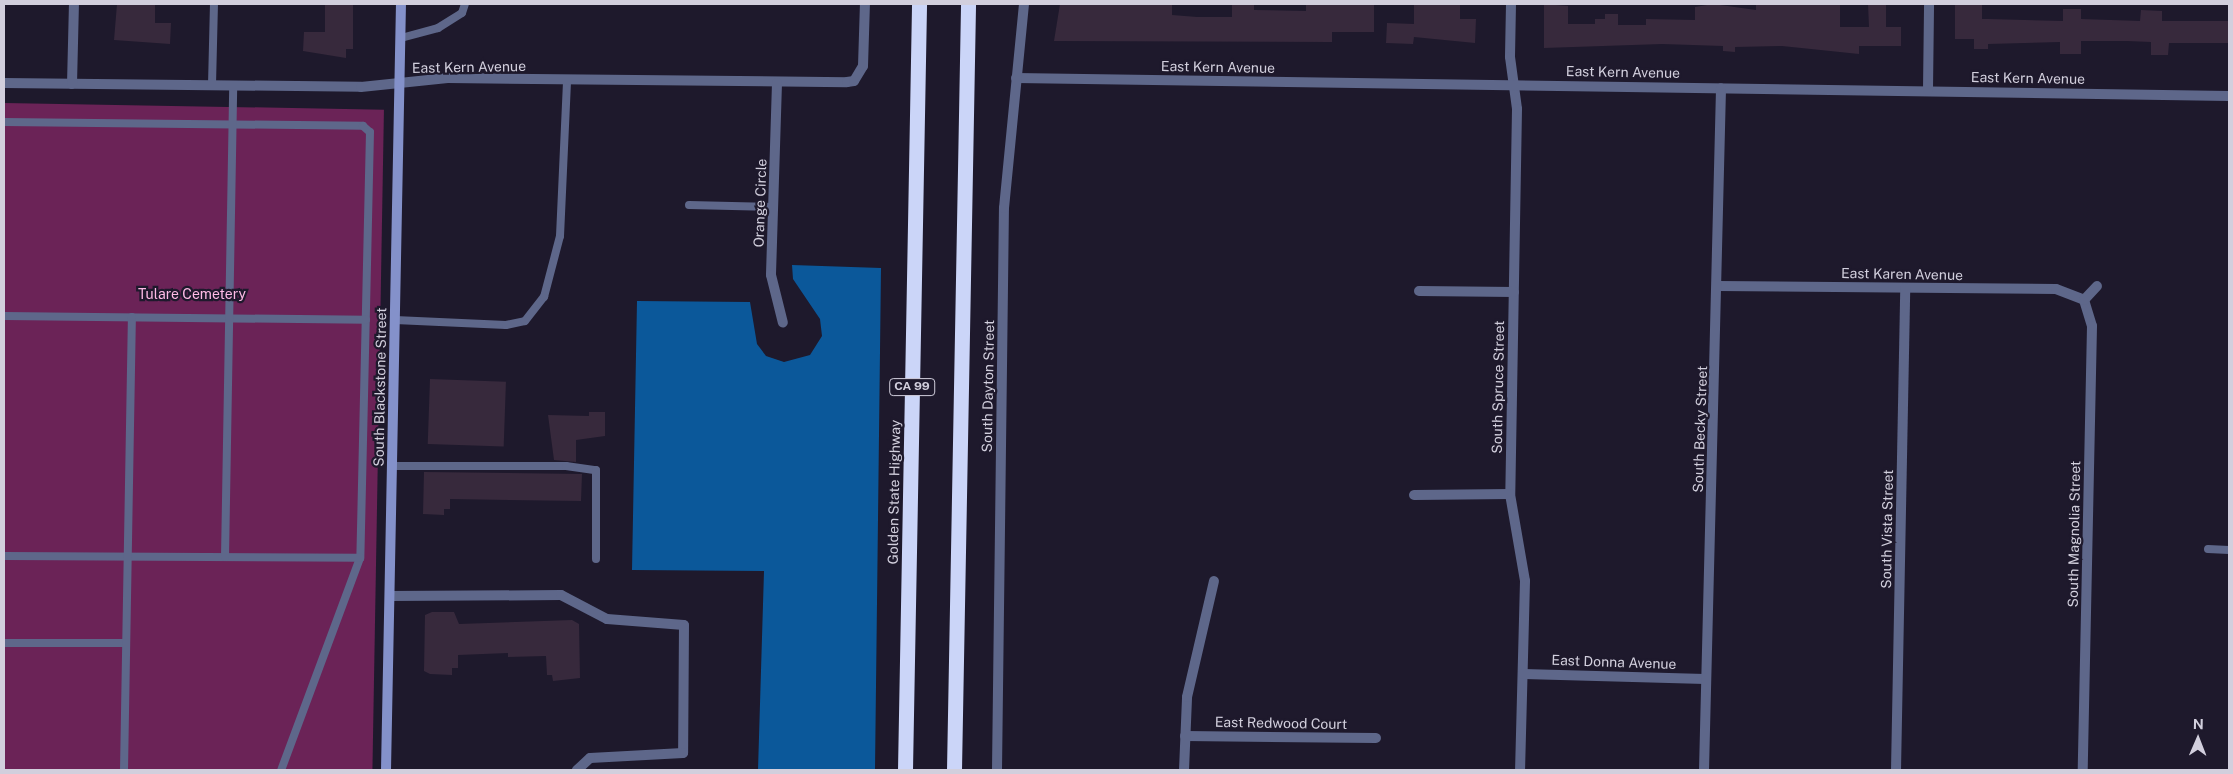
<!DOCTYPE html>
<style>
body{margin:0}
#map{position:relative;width:2233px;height:774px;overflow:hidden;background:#1e192c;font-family:"Public Sans",sans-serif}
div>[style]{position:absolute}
.green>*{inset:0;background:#6b2357;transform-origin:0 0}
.water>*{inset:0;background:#0b589a}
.building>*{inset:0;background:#37293c;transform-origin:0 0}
.service>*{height:8px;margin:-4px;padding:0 4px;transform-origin:4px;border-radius:4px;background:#5e678a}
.minor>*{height:10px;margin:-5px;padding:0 5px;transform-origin:5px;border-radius:5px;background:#5e678a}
.secondary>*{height:10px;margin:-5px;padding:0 5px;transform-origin:5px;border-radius:5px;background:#8491ca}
.motorway>*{height:15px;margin:-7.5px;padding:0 7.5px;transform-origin:7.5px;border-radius:7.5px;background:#cbd5f8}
span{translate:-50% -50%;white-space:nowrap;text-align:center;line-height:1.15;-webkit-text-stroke:4.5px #1e192c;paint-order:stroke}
.shield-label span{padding:1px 4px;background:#1e192c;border:1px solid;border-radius:4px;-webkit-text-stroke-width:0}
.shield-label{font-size:12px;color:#d2cfdd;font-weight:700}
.street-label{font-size:14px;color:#d2cfdd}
.park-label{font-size:14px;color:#fdbae5}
.frame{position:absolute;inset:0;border:5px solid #d2cfdd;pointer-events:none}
.north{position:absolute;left:2173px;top:714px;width:50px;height:50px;-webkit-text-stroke:4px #1e192c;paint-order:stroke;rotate:1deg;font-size:14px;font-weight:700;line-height:20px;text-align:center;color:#d2cfdd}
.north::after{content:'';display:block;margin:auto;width:18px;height:22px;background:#d2cfdd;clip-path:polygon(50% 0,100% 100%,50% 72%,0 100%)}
</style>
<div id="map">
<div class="green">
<i style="left:4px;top:103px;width:380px;height:667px;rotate:1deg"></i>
</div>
<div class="water">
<i style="clip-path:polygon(792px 265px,881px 268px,875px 770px,758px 770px,764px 571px,632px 570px,637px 301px,750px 302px,757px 344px,766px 356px,784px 362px,810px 355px,822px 336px,820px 319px,793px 279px)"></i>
</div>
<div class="building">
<i style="clip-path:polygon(117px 4px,155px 4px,155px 23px,171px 23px,170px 44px,114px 40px)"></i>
<i style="clip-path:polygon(325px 4px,353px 4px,353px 49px,346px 49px,346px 58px,303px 51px,304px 32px,325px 32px)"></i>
<i style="clip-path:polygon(1060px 4px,1172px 4px,1172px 15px,1197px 17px,1232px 17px,1232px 4px,1254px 4px,1254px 10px,1306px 11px,1306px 4px,1374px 4px,1374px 32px,1332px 32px,1332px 42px,1054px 41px)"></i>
<i style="clip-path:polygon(1460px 4px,1460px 19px,1476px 19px,1475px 43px,1414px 37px,1413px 44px,1386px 43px,1387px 23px,1414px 24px,1414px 5px)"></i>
<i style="clip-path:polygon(1544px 4px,1568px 6px,1568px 24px,1595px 24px,1595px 19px,1605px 19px,1605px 14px,1618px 14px,1618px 25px,1646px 25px,1646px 19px,1695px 20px,1695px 7px,1713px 4px,1756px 10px,1756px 4px,1840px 5px,1840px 27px,1869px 27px,1868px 4px,1886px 4px,1886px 27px,1901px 27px,1901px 46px,1859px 46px,1859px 54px,1782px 46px,1735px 47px,1735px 52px,1723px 51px,1723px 46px,1662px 44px,1544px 48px)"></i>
<i style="clip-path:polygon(1955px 5px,1982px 5px,1982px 19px,1988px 19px,2063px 21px,2063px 9px,2081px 9px,2081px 19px,2140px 21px,2141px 10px,2162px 11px,2162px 21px,2229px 21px,2229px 43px,2169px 43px,2168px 55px,2151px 55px,2151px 42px,2127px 41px,2081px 41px,2081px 54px,2060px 54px,2060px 42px,1988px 44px,1988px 49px,1974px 49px,1974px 39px,1955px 39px)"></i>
<i style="left:430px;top:379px;width:76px;height:65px;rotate:2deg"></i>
<i style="clip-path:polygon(589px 412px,605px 412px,605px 436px,576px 440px,576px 462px,554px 460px,548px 415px,589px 416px)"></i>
<i style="clip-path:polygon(424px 472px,582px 474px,581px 501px,450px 499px,450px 509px,444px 509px,444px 515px,423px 514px)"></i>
<i style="clip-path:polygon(432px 612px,454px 612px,459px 624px,572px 620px,579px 624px,580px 678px,553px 681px,552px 675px,547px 675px,546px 656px,508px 657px,508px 653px,458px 655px,458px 668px,452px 668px,452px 675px,430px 674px,424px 671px,425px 615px)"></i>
</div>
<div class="service">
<i style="left:401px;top:38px;width:38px;rotate:-15deg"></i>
<i style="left:438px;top:28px;width:28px;rotate:-32deg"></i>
<i style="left:462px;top:13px;width:9px;rotate:-72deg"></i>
<i style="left:212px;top:85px;width:81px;rotate:-88.6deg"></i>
<i style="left:4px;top:122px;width:359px;rotate:0.6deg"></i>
<i style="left:363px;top:126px;width:9px;rotate:41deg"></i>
<i style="left:370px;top:132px;width:426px;rotate:91.3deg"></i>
<i style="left:360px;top:558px;width:226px;rotate:110.4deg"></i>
<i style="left:689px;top:205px;width:85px;rotate:1.3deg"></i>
<i style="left:4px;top:316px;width:362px;rotate:0.6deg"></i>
<i style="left:395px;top:320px;width:111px;rotate:2.6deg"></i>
<i style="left:506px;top:325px;width:19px;rotate:-12deg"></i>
<i style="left:525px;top:321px;width:31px;rotate:-52deg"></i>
<i style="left:544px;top:297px;width:63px;rotate:-75.3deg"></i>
<i style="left:560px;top:236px;width:156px;rotate:-87.4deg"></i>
<i style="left:393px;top:466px;width:173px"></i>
<i style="left:566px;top:466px;width:30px;rotate:8deg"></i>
<i style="left:596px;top:470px;width:89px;rotate:90deg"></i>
<i style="left:2208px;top:549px;width:21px;rotate:3deg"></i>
<i style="left:4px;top:556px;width:356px;rotate:0.3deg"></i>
<i style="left:225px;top:557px;width:471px;rotate:-89deg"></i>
<i style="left:4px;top:643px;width:122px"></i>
<i style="left:124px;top:770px;width:453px;rotate:-89deg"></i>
</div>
<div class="minor">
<i style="left:1511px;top:4px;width:53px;rotate:91.1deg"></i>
<i style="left:1510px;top:57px;width:52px;rotate:82.3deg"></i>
<i style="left:1517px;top:109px;width:385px;rotate:91deg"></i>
<i style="left:1510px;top:494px;width:88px;rotate:80.2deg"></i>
<i style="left:1525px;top:581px;width:189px;rotate:91.5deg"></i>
<i style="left:1016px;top:78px;width:1213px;rotate:0.85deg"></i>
<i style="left:4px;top:83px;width:357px;rotate:0.6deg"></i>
<i style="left:361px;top:87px;width:87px;rotate:-5.9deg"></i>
<i style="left:448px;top:78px;width:399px;rotate:0.6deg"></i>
<i style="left:847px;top:82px;width:7px;rotate:-8deg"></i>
<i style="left:854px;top:81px;width:17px;rotate:-59deg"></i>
<i style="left:863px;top:66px;width:62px;rotate:-88.2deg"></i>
<i style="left:777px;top:83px;width:192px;rotate:91.8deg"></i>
<i style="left:771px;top:275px;width:49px;rotate:76deg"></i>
<i style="left:72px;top:84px;width:80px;rotate:-88.6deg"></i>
<i style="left:1928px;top:90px;width:86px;rotate:-89.3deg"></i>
<i style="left:1718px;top:286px;width:338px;rotate:0.5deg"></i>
<i style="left:2056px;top:289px;width:30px;rotate:21deg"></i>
<i style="left:2084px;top:300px;width:27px;rotate:73deg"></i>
<i style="left:2092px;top:326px;width:444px;rotate:91.2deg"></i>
<i style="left:1419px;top:291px;width:95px;rotate:0.6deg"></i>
<i style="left:2084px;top:300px;width:19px;rotate:-47deg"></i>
<i style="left:1414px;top:495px;width:96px;rotate:-0.6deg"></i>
<i style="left:390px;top:596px;width:171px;rotate:-0.3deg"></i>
<i style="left:561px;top:595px;width:52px;rotate:27.6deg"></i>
<i style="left:607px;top:619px;width:77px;rotate:4.5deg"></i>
<i style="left:684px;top:625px;width:128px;rotate:90.4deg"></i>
<i style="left:683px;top:753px;width:93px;rotate:176.9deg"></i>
<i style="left:590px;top:758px;width:18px;rotate:137deg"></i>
<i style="left:1523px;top:674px;width:182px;rotate:1.6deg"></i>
<i style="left:1185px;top:736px;width:191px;rotate:0.6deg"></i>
<i style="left:997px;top:770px;width:562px;rotate:-89.29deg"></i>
<i style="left:1004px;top:208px;width:205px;rotate:-84.4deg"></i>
<i style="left:1184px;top:770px;width:73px;rotate:-87.6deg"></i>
<i style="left:1187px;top:697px;width:119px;rotate:-76.9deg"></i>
<i style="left:1704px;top:770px;width:682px;rotate:-88.57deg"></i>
<i style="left:1896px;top:770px;width:482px;rotate:-88.9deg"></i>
</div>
<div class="secondary">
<i style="left:386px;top:770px;width:766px;rotate:-88.88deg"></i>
</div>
<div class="motorway">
<i style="left:905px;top:770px;width:766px;rotate:-88.95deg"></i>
<i style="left:954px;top:770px;width:766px;rotate:-88.95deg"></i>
</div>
<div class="shield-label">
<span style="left:912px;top:387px">CA 99</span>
</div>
<div class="street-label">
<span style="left:469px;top:67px;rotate:-1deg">East Kern Avenue</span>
<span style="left:1218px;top:67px;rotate:1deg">East Kern Avenue</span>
<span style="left:1623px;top:72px;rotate:1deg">East Kern Avenue</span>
<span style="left:2028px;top:78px;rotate:1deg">East Kern Avenue</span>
<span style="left:760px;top:203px;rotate:-88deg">Orange Circle</span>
<span style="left:1902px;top:274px;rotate:1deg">East Karen Avenue</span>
<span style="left:988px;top:386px;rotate:-89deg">South Dayton Street</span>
<span style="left:380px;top:387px;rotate:-89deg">South Blackstone Street</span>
<span style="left:1498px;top:387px;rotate:-89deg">South Spruce Street</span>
<span style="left:1700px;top:429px;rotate:-88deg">South Becky Street</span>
<span style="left:894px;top:492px;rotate:-89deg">Golden State Highway</span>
<span style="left:1887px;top:529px;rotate:-89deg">South Vista Street</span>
<span style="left:2074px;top:534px;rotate:-89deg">South Magnolia Street</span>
<span style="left:1614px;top:662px;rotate:2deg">East Donna Avenue</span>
<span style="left:1281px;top:723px;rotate:1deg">East Redwood Court</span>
</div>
<div class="park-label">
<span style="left:192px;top:294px">Tulare Cemetery</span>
</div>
<div class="frame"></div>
<div class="north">N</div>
</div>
